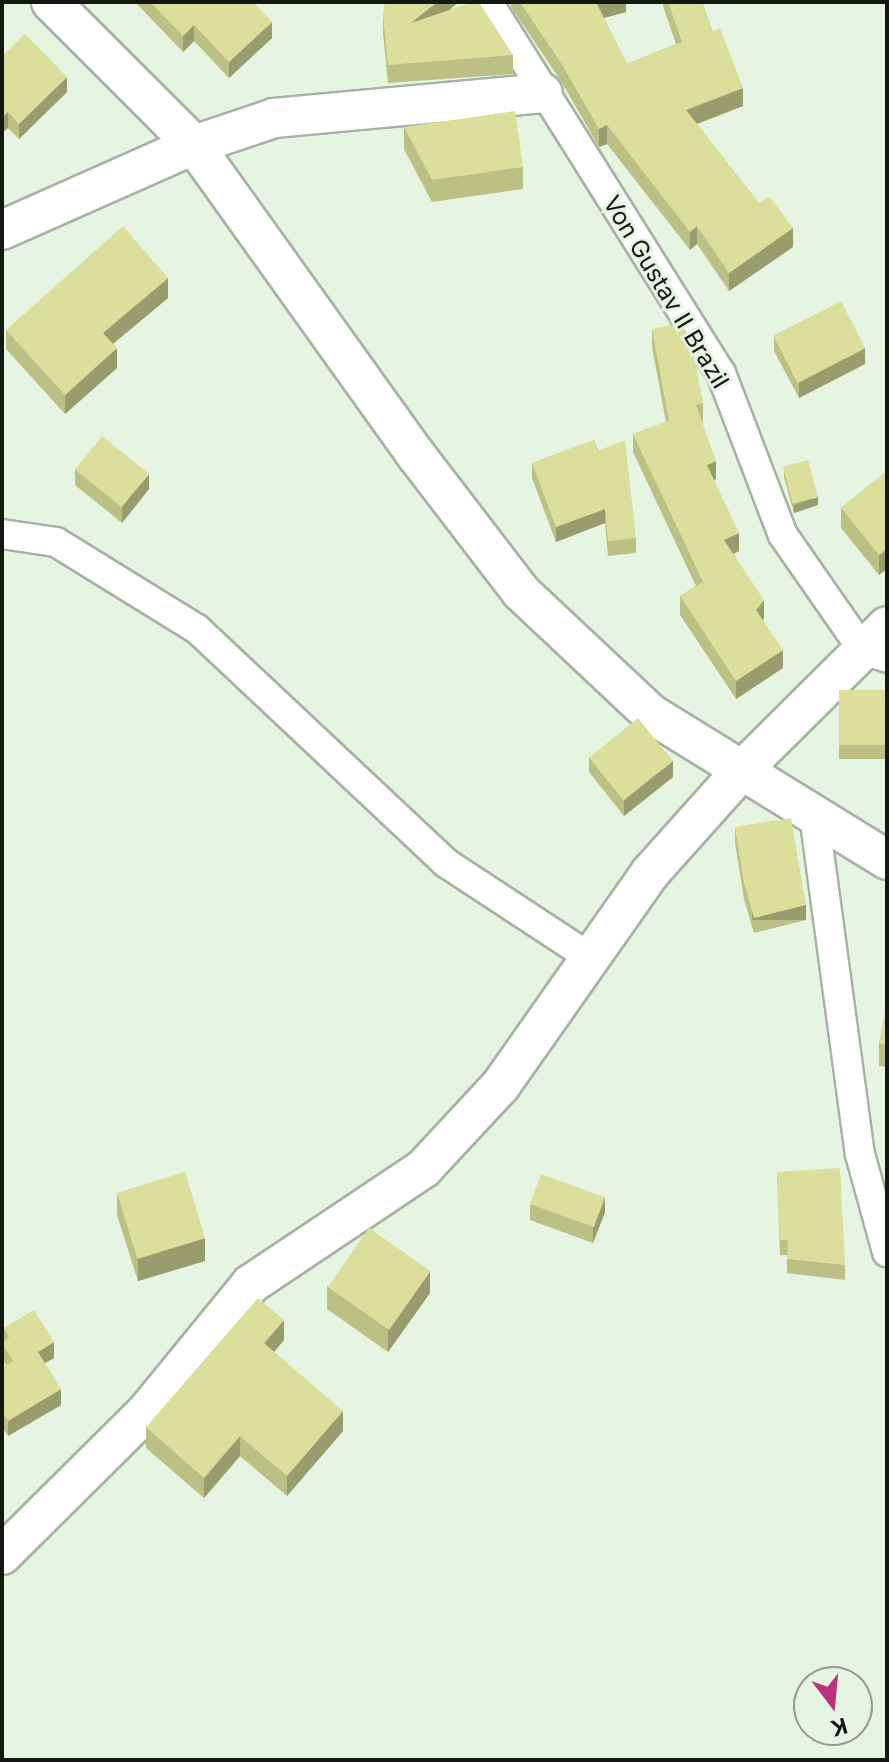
<!DOCTYPE html>
<style>
body{margin:0}
#map{position:relative;width:889px;height:1762px;overflow:hidden;background:#e6f4e2;font-family:Inter,sans-serif}
div>[style]{position:absolute}
.roads{filter:drop-shadow(2px 0 #a5b3a2) drop-shadow(-2px 0 #a5b3a2) drop-shadow(0 2px #a5b3a2) drop-shadow(0 -2px #a5b3a2)}
.street>*{height:28px;margin:-14px;padding:0 14px;transform-origin:14px;border-radius:14px;background:#fff}
.secondary>*{height:38px;margin:-19px;padding:0 19px;transform-origin:19px;border-radius:19px;background:#fff}
.wall>*{inset:0;background:#bcc085;transform-origin:0 0}
.shaded-wall>*{inset:0;background:#999c6c;transform-origin:0 0}
.building>*{inset:0;background:#dbdf9b;transform-origin:0 0}
span{translate:-50% -50%;white-space:nowrap;text-align:center;line-height:1.15;-webkit-text-stroke:6px #e6f4e2;paint-order:stroke}
.street-label{font-size:24px;color:#131811}
.frame{position:absolute;inset:0;border:4px solid #131811;pointer-events:none}
.north{position:absolute;left:793px;top:1666px;width:80px;height:80px;box-sizing:border-box;background:#e6f4e2;border:2px solid #929c8e;border-radius:50%;rotate:164deg;font-size:22px;font-weight:700;line-height:32px;text-align:center;color:#131811}
.north::after{content:'';display:block;margin:auto;width:28px;height:36px;background:#b83378;clip-path:polygon(50% 0,100% 100%,50% 72%,0 100%)}
</style>
<div id="map">
<div class="roads">
<div class="street">
<i style="left:488px;top:2px;width:438px;rotate:57.9deg"></i>
<i style="left:721px;top:373px;width:173px;rotate:69.1deg"></i>
<i style="left:783px;top:535px;width:140px;rotate:55.2deg"></i>
<i style="left:863px;top:650px;width:25px;rotate:18deg"></i>
<i style="left:2px;top:534px;width:55px;rotate:8.4deg"></i>
<i style="left:56px;top:542px;width:166px;rotate:31.7deg"></i>
<i style="left:197px;top:629px;width:342px;rotate:43.2deg"></i>
<i style="left:446px;top:863px;width:175px;rotate:33.3deg"></i>
<i style="left:814px;top:815px;width:342px;rotate:82.3deg"></i>
<i style="left:860px;top:1154px;width:102px;rotate:74.6deg"></i>
</div>
<div class="secondary">
<i style="left:51px;top:2px;width:202px;rotate:45deg"></i>
<i style="left:194px;top:145px;width:381px;rotate:54.4deg"></i>
<i style="left:416px;top:455px;width:173px;rotate:52.5deg"></i>
<i style="left:521px;top:592px;width:178px;rotate:43.2deg"></i>
<i style="left:651px;top:714px;width:278px;rotate:31.7deg"></i>
<i style="left:2px;top:230px;width:210px;rotate:-23.9deg"></i>
<i style="left:194px;top:145px;width:84px;rotate:-18.6deg"></i>
<i style="left:274px;top:118px;width:270px;rotate:-5.3deg"></i>
<i style="left:2px;top:1555px;width:204px;rotate:-44.8deg"></i>
<i style="left:147px;top:1411px;width:164px;rotate:-50.7deg"></i>
<i style="left:251px;top:1284px;width:208px;rotate:-33.8deg"></i>
<i style="left:424px;top:1168px;width:113px;rotate:-47.1deg"></i>
<i style="left:501px;top:1085px;width:259px;rotate:-54.9deg"></i>
<i style="left:650px;top:873px;width:138px;rotate:-48.2deg"></i>
<i style="left:742px;top:770px;width:204px;rotate:-44.8deg"></i>
</div>
</div>
<div class="wall">
<i style="clip-path:polygon(135px 2px,253px 2px,272px 38px,229px 78px,194px 41px,183px 52px)"></i>
<i style="clip-path:polygon(511px 2px,626px 2px,626px 12px,604px 18px,627px 64px,676px 44px,663px 6px,663px 2px,702px 2px,713px 32px,743px 106px,697px 124px,793px 247px,729px 291px,697px 244px,690px 250px,607px 144px,599px 147px,561px 81px,511px 7px)"></i>
<i style="clip-path:polygon(449px 10px,513px 55px,513px 74px,388px 83px,383px 33px,383px 14px)"></i>
<i style="clip-path:polygon(2px 56px,67px 92px,19px 139px,8px 128px)"></i>
<i style="clip-path:polygon(404px 127px,523px 167px,523px 189px,432px 202px,404px 149px)"></i>
<i style="clip-path:polygon(168px 298px,113px 344px,117px 368px,65px 414px,6px 349px,6px 330px)"></i>
<i style="clip-path:polygon(652px 329px,703px 403px,703px 421px,702px 422px,716px 479px,714px 480px,739px 551px,734px 554px,764px 618px,763px 620px,783px 668px,736px 699px,680px 615px,680px 596px,696px 586px,633px 452px,633px 434px,666px 422px,652px 347px)"></i>
<i style="clip-path:polygon(774px 336px,865px 364px,799px 398px,774px 351px)"></i>
<i style="clip-path:polygon(594px 440px,636px 538px,636px 553px,608px 556px,605px 523px,556px 542px,532px 478px,532px 463px)"></i>
<i style="clip-path:polygon(784px 469px,818px 505px,794px 513px,784px 477px)"></i>
<i style="clip-path:polygon(75px 470px,149px 489px,122px 523px,75px 485px)"></i>
<i style="clip-path:polygon(887px 471px,879px 575px,841px 528px,841px 508px)"></i>
<i style="left:887px;top:690px;width:69px;height:48px;rotate:90deg"></i>
<i style="clip-path:polygon(589px 757px,673px 777px,624px 816px,589px 772px)"></i>
<i style="clip-path:polygon(735px 827px,806px 920px,754px 933px,744px 899px,735px 843px)"></i>
<i style="clip-path:polygon(887px 1005px,887px 1067px,879px 1066px,879px 1043px)"></i>
<i style="clip-path:polygon(777px 1172px,845px 1265px,845px 1280px,787px 1273px,787px 1255px,780px 1255px)"></i>
<i style="clip-path:polygon(117px 1193px,205px 1261px,138px 1281px,117px 1215px)"></i>
<i style="clip-path:polygon(530px 1204px,605px 1212px,593px 1243px,530px 1220px)"></i>
<i style="clip-path:polygon(327px 1286px,430px 1293px,388px 1352px,327px 1309px)"></i>
<i style="clip-path:polygon(4px 1328px,54px 1358px,45px 1363px,61px 1405px,8px 1436px,2px 1427px,2px 1367px,6px 1365px,2px 1358px)"></i>
<i style="clip-path:polygon(284px 1340px,274px 1352px,343px 1431px,287px 1496px,240px 1456px,204px 1498px,146px 1448px,146px 1427px)"></i>
</div>
<div class="shaded-wall">
<i style="clip-path:polygon(437px 2px,459px 2px,411px 42px,411px 23px)"></i>
<i style="clip-path:polygon(596px 2px,626px 2px,626px 12px,596px 20px)"></i>
<i style="clip-path:polygon(272px 22px,272px 38px,229px 78px,229px 62px)"></i>
<i style="clip-path:polygon(194px 25px,194px 41px,183px 52px,183px 36px)"></i>
<i style="clip-path:polygon(67px 77px,67px 92px,19px 139px,19px 124px)"></i>
<i style="clip-path:polygon(743px 88px,743px 106px,686px 128px,686px 110px)"></i>
<i style="clip-path:polygon(8px 112px,8px 128px,2px 133px,2px 117px)"></i>
<i style="clip-path:polygon(607px 125px,607px 144px,599px 147px,599px 129px)"></i>
<i style="clip-path:polygon(697px 226px,697px 244px,690px 250px,690px 232px)"></i>
<i style="clip-path:polygon(793px 228px,793px 247px,729px 291px,729px 273px)"></i>
<i style="clip-path:polygon(168px 278px,168px 298px,103px 352px,103px 333px)"></i>
<i style="clip-path:polygon(117px 348px,117px 368px,65px 414px,65px 395px)"></i>
<i style="clip-path:polygon(865px 348px,865px 364px,799px 398px,799px 383px)"></i>
<i style="clip-path:polygon(716px 461px,716px 479px,707px 483px,707px 465px)"></i>
<i style="clip-path:polygon(149px 474px,149px 489px,122px 523px,122px 507px)"></i>
<i style="clip-path:polygon(818px 497px,818px 505px,794px 513px,794px 505px)"></i>
<i style="clip-path:polygon(605px 509px,605px 523px,556px 542px,556px 527px)"></i>
<i style="clip-path:polygon(739px 533px,739px 551px,724px 558px,724px 540px)"></i>
<i style="clip-path:polygon(887px 549px,887px 569px,879px 575px,879px 555px)"></i>
<i style="clip-path:polygon(764px 600px,764px 618px,756px 628px,756px 610px)"></i>
<i style="clip-path:polygon(783px 650px,783px 668px,736px 699px,736px 681px)"></i>
<i style="clip-path:polygon(673px 761px,673px 777px,624px 816px,624px 800px)"></i>
<i style="left:806px;top:905px;width:15px;height:54px;rotate:90deg"></i>
<i style="clip-path:polygon(605px 1197px,605px 1212px,593px 1243px,593px 1227px)"></i>
<i style="clip-path:polygon(205px 1238px,205px 1261px,138px 1281px,138px 1259px)"></i>
<i style="clip-path:polygon(430px 1271px,430px 1293px,388px 1352px,388px 1330px)"></i>
<i style="clip-path:polygon(284px 1320px,284px 1340px,264px 1364px,264px 1343px)"></i>
<i style="clip-path:polygon(54px 1342px,54px 1358px,38px 1367px,38px 1352px)"></i>
<i style="clip-path:polygon(61px 1389px,61px 1405px,8px 1436px,8px 1421px)"></i>
<i style="clip-path:polygon(343px 1411px,343px 1431px,287px 1496px,287px 1476px)"></i>
<i style="clip-path:polygon(240px 1436px,240px 1456px,204px 1498px,204px 1478px)"></i>
</div>
<div class="building">
<i style="clip-path:polygon(150px 2px,253px 2px,272px 22px,229px 62px,194px 25px,183px 36px)"></i>
<i style="clip-path:polygon(385px 2px,437px 2px,411px 23px,473px 2px,479px 2px,513px 55px,388px 65px,383px 14px)"></i>
<i style="clip-path:polygon(520px 2px,596px 2px,627px 64px,682px 42px,668px 2px,702px 2px,713px 32px,720px 28px,743px 88px,686px 110px,759px 203px,769px 196px,793px 228px,729px 273px,697px 226px,690px 232px,607px 125px,599px 129px,561px 63px)"></i>
<i style="clip-path:polygon(25px 34px,67px 77px,19px 124px,8px 112px,2px 117px,2px 56px)"></i>
<i style="clip-path:polygon(515px 111px,523px 167px,432px 180px,404px 127px)"></i>
<i style="clip-path:polygon(123px 226px,168px 278px,103px 333px,117px 348px,65px 395px,6px 330px)"></i>
<i style="left:841px;top:301px;width:53px;height:76px;rotate:63deg"></i>
<i style="clip-path:polygon(681px 323px,691px 339px,703px 403px,696px 405px,716px 461px,707px 465px,739px 533px,724px 540px,764px 600px,756px 610px,783px 650px,736px 681px,680px 596px,703px 582px,633px 434px,669px 421px,652px 329px)"></i>
<i style="left:102px;top:436px;width:60px;height:43px;rotate:39deg"></i>
<i style="clip-path:polygon(594px 440px,598px 451px,625px 440px,636px 538px,608px 541px,605px 509px,556px 527px,532px 463px)"></i>
<i style="left:808px;top:460px;width:38px;height:26px;rotate:75deg"></i>
<i style="clip-path:polygon(887px 471px,887px 549px,879px 555px,841px 508px)"></i>
<i style="left:887px;top:690px;width:55px;height:48px;rotate:90deg"></i>
<i style="left:638px;top:718px;width:55px;height:63px;rotate:51deg"></i>
<i style="clip-path:polygon(791px 818px,806px 905px,754px 918px,744px 883px,735px 827px)"></i>
<i style="clip-path:polygon(887px 1005px,887px 1045px,879px 1043px)"></i>
<i style="clip-path:polygon(840px 1168px,845px 1265px,787px 1259px,788px 1240px,780px 1240px,777px 1172px)"></i>
<i style="left:185px;top:1172px;width:69px;height:71px;rotate:73deg"></i>
<i style="left:541px;top:1174px;width:68px;height:32px;rotate:20deg"></i>
<i style="left:369px;top:1228px;width:75px;height:72px;rotate:35deg"></i>
<i style="clip-path:polygon(258px 1298px,284px 1320px,264px 1343px,343px 1411px,287px 1476px,240px 1436px,204px 1478px,146px 1427px)"></i>
<i style="clip-path:polygon(34px 1310px,54px 1342px,38px 1352px,61px 1389px,8px 1421px,2px 1411px,2px 1367px,13px 1361px,2px 1343px,9px 1337px,4px 1328px)"></i>
</div>
<div class="street-label">
<span style="left:666px;top:292px;rotate:59deg">Von Gustav II Brazil</span>
</div>
<div class="frame"></div>
<div class="north">K</div>
</div>
